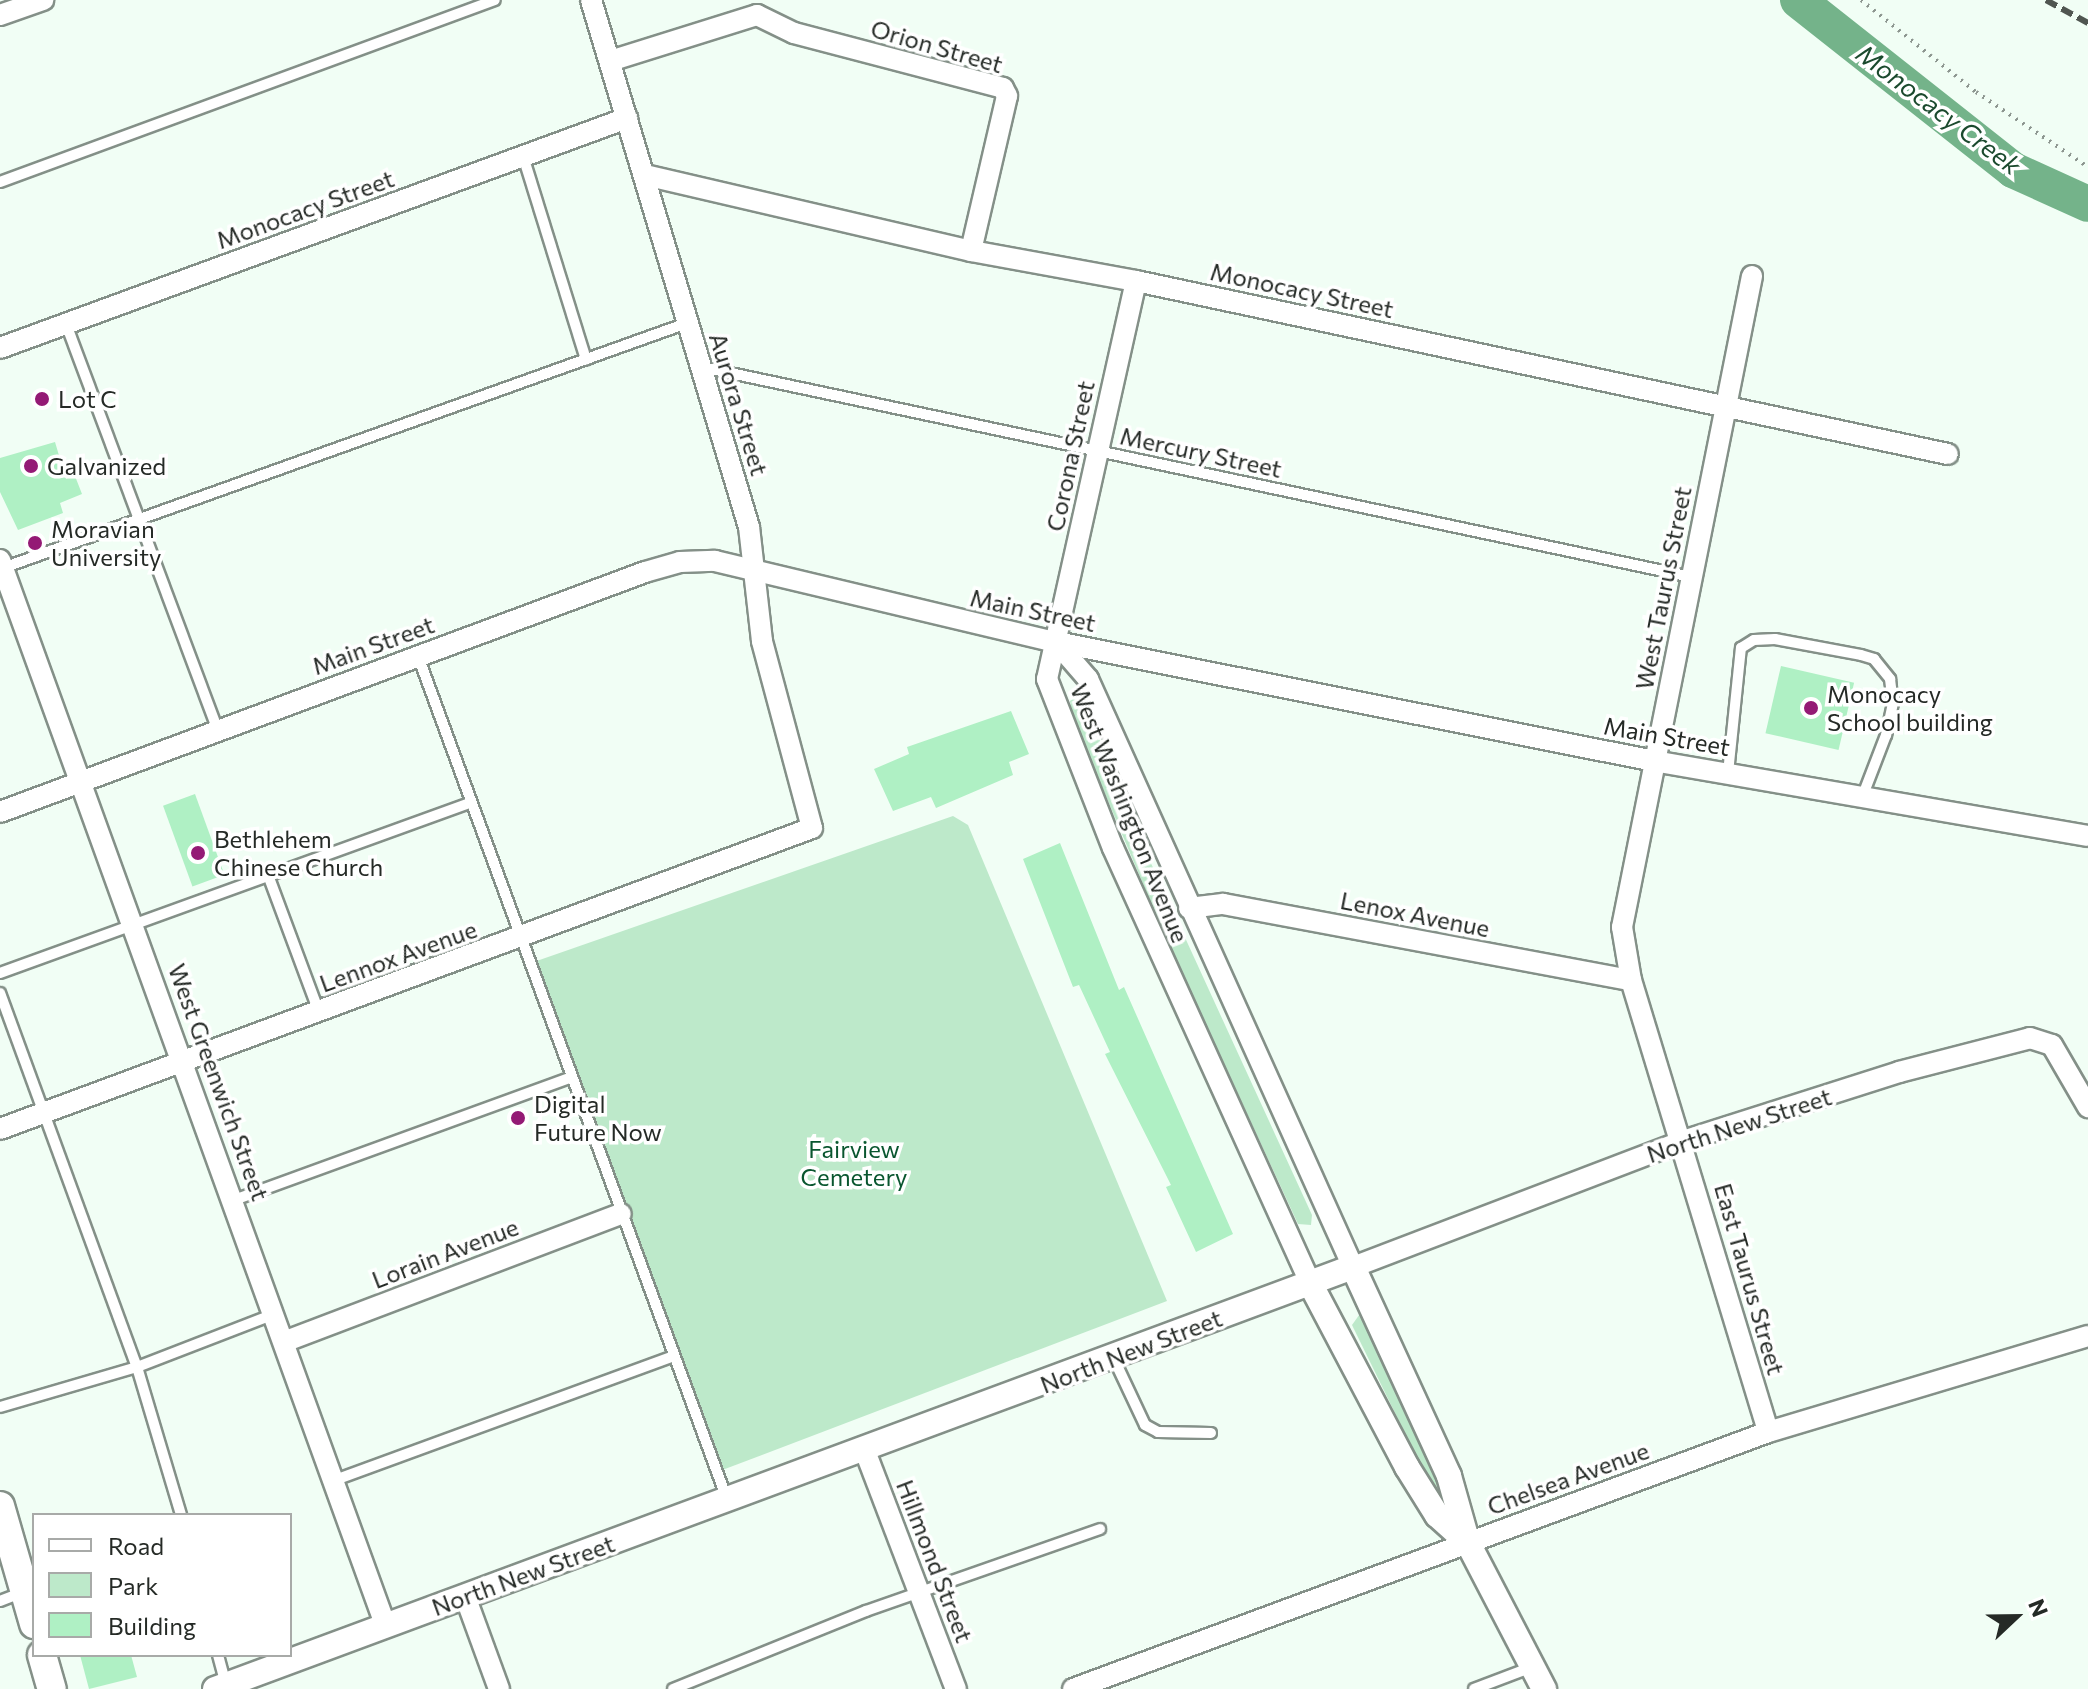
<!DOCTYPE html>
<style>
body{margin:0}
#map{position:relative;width:2088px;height:1689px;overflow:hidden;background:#f1fef5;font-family:Commissioner,sans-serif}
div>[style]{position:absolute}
.green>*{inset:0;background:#bde9ca}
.river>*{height:36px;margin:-18px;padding:0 18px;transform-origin:18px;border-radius:18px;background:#74b38a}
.building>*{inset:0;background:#aff0c4;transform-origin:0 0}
.path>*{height:4px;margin-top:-2px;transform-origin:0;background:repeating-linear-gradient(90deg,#8d9690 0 2px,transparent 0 8px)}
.roads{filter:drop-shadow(2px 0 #849088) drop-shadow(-2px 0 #849088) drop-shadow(0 2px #849088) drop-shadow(0 -2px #849088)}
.service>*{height:10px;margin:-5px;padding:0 5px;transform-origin:5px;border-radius:5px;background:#fff}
.minor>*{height:20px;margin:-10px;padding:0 10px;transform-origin:10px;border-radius:10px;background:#fff}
.tertiary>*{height:24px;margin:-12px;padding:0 12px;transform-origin:12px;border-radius:12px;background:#fff}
.secondary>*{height:28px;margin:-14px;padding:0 14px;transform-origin:14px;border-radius:14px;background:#fff}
.rail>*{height:6px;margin-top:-3px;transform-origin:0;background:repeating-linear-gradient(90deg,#505651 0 12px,transparent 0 18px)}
.dots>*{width:22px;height:22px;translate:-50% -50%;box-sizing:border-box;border:4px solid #fff;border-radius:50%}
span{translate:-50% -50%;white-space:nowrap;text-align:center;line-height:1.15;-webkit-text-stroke:7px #fff;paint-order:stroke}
.street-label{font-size:24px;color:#252a26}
.poi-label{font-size:24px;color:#252a26}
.left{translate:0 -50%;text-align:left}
.park-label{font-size:24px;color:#09562f}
.water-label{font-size:26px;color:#1b4a2e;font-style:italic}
.legend{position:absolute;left:32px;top:1513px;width:260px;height:144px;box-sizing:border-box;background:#fff;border:2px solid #a8aaa8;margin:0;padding:10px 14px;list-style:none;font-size:24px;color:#252a26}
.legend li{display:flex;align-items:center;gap:16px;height:40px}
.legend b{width:40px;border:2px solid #a8aaa8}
.north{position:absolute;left:1976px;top:1577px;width:80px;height:80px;-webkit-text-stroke:6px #fff;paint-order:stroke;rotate:68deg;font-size:22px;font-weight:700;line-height:32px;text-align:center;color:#252a26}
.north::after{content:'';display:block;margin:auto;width:28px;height:36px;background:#252a26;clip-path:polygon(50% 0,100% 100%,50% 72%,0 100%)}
</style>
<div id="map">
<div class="green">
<i style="clip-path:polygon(1076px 697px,1088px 712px,1144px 848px,1312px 1215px,1311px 1225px,1298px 1224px,1165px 936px,1073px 718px,1070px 701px)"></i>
<i style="clip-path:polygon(953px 816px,968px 825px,1167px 1301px,717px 1472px,528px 964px)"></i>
<i style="clip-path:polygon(1362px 1311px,1447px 1499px,1436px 1497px,1352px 1325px)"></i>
</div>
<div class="river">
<i style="left:1798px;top:0;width:274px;rotate:38.3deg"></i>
<i style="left:2013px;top:170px;width:82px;rotate:24.4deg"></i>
</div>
<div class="building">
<i style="clip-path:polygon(55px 442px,66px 479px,75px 476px,82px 494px,60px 503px,63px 513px,18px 530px,0 492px,0 458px)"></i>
<i style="left:1781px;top:666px;width:75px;height:69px;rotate:13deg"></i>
<i style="clip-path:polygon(1011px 711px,1029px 754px,1009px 762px,1013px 775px,936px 808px,931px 797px,893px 811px,874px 769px,909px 754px,907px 747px)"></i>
<i style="left:195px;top:794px;width:86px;height:34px;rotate:70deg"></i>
<i style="clip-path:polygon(1060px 843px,1119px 990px,1124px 987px,1233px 1234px,1196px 1252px,1166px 1187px,1171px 1185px,1105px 1054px,1110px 1052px,1079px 985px,1073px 987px,1023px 859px)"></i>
<i style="clip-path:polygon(80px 1655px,131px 1655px,137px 1677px,89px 1689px)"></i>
</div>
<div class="path">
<i style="left:1861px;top:0;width:147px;rotate:38.7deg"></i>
<i style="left:1976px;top:92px;width:135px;rotate:33.8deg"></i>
</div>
<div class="roads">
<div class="service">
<i style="left:523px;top:156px;width:213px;rotate:72.8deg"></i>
<i style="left:0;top:182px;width:527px;rotate:-20.19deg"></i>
<i style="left:66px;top:324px;width:434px;rotate:69.5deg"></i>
<i style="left:702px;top:367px;width:1012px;rotate:11.98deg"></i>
<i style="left:0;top:569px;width:730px;rotate:-19.7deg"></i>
<i style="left:418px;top:656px;width:898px;rotate:69.87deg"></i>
<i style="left:1728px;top:773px;width:126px;rotate:-84.1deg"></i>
<i style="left:1741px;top:648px;width:15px;rotate:-32deg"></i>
<i style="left:1754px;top:640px;width:21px;rotate:-3deg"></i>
<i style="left:1775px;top:639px;width:87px;rotate:10.5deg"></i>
<i style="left:1861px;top:655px;width:14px;rotate:17deg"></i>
<i style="left:1874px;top:659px;width:26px;rotate:51deg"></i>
<i style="left:1890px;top:679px;width:24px;rotate:83deg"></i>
<i style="left:1893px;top:703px;width:33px;rotate:102deg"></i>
<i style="left:1886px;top:735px;width:64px;rotate:111deg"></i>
<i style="left:268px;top:875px;width:146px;rotate:69.6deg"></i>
<i style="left:0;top:973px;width:499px;rotate:-19.9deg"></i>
<i style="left:0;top:993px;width:398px;rotate:69.9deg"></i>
<i style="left:137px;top:1367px;width:154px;rotate:73.4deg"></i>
<i style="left:234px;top:1200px;width:357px;rotate:-20deg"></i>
<i style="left:1113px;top:1357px;width:75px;rotate:64.8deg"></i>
<i style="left:1145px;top:1425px;width:15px;rotate:28deg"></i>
<i style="left:1158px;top:1432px;width:53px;rotate:1.1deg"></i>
<i style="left:0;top:1407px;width:143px;rotate:-16.3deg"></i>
<i style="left:137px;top:1367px;width:147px;rotate:-21.1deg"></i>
<i style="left:335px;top:1480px;width:361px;rotate:-20.1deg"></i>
<i style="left:0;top:1601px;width:26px;rotate:-21deg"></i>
<i style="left:218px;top:1655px;width:30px;rotate:75deg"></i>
<i style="left:673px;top:1689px;width:208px;rotate:-22deg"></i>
<i style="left:866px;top:1611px;width:248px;rotate:-19.3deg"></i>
<i style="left:1474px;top:1689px;width:62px;rotate:-20.8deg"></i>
</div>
<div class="minor">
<i style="left:0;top:15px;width:46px;rotate:-19.2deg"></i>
<i style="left:610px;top:61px;width:154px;rotate:-17.4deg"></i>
<i style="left:757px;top:15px;width:41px;rotate:25.9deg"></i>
<i style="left:794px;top:33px;width:216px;rotate:14.7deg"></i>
<i style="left:1003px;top:88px;width:9px;rotate:63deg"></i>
<i style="left:1007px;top:96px;width:159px;rotate:103.1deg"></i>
<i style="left:645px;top:175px;width:335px;rotate:13.1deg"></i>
<i style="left:971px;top:251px;width:168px;rotate:10.3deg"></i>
<i style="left:1136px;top:281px;width:830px;rotate:12.03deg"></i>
<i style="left:1752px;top:276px;width:664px;rotate:101.29deg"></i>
<i style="left:1622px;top:927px;width:54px;rotate:80.4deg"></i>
<i style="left:1631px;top:980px;width:472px;rotate:73.1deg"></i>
<i style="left:1136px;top:281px;width:408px;rotate:102.6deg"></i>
<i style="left:1047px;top:679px;width:181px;rotate:68.7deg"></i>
<i style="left:1113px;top:848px;width:478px;rotate:65.6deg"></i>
<i style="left:0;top:348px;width:668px;rotate:-20.14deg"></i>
<i style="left:0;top:560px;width:1132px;rotate:70.11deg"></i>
<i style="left:1056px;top:642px;width:49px;rotate:49.1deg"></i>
<i style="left:1088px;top:679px;width:645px;rotate:65.74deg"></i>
<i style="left:1353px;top:1267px;width:353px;rotate:-20.9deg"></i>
<i style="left:1683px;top:1141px;width:227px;rotate:-17.7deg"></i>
<i style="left:1899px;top:1072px;width:135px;rotate:-14.5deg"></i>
<i style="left:2030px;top:1038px;width:23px;rotate:18deg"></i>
<i style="left:2052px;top:1045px;width:72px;rotate:59.9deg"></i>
<i style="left:0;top:812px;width:688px;rotate:-20.41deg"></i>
<i style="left:645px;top:572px;width:36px;rotate:-16deg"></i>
<i style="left:680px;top:562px;width:35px;rotate:-2deg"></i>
<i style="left:715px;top:561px;width:350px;rotate:13.4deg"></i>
<i style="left:1056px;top:642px;width:610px;rotate:11.25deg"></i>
<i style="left:1654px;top:761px;width:440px;rotate:9.8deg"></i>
<i style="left:1189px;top:908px;width:34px;rotate:-7deg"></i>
<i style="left:1223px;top:904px;width:415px;rotate:10.6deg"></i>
<i style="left:0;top:1129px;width:866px;rotate:-20.34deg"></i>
<i style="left:812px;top:828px;width:194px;rotate:-105deg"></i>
<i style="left:762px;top:641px;width:115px;rotate:-96.5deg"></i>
<i style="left:749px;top:527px;width:550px;rotate:-106.69deg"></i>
<i style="left:286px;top:1341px;width:358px;rotate:-20.8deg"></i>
<i style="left:865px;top:1451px;width:255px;rotate:69.1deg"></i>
<i style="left:465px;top:1596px;width:99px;rotate:69.9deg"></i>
<i style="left:1073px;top:1689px;width:741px;rotate:-20.29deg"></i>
<i style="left:1768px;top:1432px;width:334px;rotate:-16.7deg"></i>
</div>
<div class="tertiary">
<i style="left:1310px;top:1283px;width:208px;rotate:62.2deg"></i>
<i style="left:1407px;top:1467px;width:57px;rotate:58deg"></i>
<i style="left:1437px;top:1515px;width:42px;rotate:42.1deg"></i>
<i style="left:215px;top:1689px;width:1214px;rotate:-20.35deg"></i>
<i style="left:1353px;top:1267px;width:230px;rotate:65.3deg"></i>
<i style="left:1449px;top:1476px;width:70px;rotate:74.2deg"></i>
<i style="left:1468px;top:1543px;width:165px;rotate:62.5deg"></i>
</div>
<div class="secondary">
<i style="left:0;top:1506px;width:123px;rotate:73.9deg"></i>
<i style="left:42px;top:1655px;width:35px;rotate:74deg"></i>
</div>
</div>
<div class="rail">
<i style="left:2046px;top:0;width:48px;rotate:28.7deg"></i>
</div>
<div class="dots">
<i style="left:42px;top:399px;background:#941a75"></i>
<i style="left:31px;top:466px;background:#941a75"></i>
<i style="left:35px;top:543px;background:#941a75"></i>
<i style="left:1811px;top:708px;background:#941a75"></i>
<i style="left:198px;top:853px;background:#941a75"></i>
<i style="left:518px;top:1118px;background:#941a75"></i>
</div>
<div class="street-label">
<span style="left:937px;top:46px;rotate:16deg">Orion Street</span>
<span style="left:305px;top:209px;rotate:-20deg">Monocacy Street</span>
<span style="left:1302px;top:290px;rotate:12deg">Monocacy Street</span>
<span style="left:739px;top:404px;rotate:73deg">Aurora Street</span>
<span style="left:1201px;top:452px;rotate:12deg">Mercury Street</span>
<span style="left:1070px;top:456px;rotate:-78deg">Corona Street</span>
<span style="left:1663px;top:588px;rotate:-79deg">West Taurus Street</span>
<span style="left:1033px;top:610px;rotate:12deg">Main Street</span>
<span style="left:373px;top:645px;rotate:-20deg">Main Street</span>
<span style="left:1667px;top:736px;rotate:10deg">Main Street</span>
<span style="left:1130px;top:813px;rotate:68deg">West Washington Avenue</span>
<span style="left:1415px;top:914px;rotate:11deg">Lenox Avenue</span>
<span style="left:398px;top:956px;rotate:-20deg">Lennox Avenue</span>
<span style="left:219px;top:1082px;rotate:70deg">West Greenwich Street</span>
<span style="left:1739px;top:1125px;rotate:-18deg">North New Street</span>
<span style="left:445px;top:1253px;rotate:-21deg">Lorain Avenue</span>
<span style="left:1750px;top:1279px;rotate:74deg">East Taurus Street</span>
<span style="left:1131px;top:1351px;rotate:-21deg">North New Street</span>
<span style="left:1568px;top:1478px;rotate:-20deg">Chelsea Avenue</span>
<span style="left:935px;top:1561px;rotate:69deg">Hillmond Street</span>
<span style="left:523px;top:1575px;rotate:-20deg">North New Street</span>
</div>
<div class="poi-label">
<span class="left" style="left:58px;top:399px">Lot C</span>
<span class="left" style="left:47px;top:466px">Galvanized</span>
<span class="left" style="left:51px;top:543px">Moravian<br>University</span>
<span class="left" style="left:1827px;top:708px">Monocacy<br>School building</span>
<span class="left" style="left:214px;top:853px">Bethlehem<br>Chinese Church</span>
<span class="left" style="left:534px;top:1118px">Digital<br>Future Now</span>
</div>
<div class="park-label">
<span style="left:854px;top:1163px">Fairview<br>Cemetery</span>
</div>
<div class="water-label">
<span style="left:1939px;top:109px;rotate:37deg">Monocacy Creek</span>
</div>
<ul class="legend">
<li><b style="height:10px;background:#fff"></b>Road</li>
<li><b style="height:22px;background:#bde9ca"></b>Park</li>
<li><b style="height:22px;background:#aff0c4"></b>Building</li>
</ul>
<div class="north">N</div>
</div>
